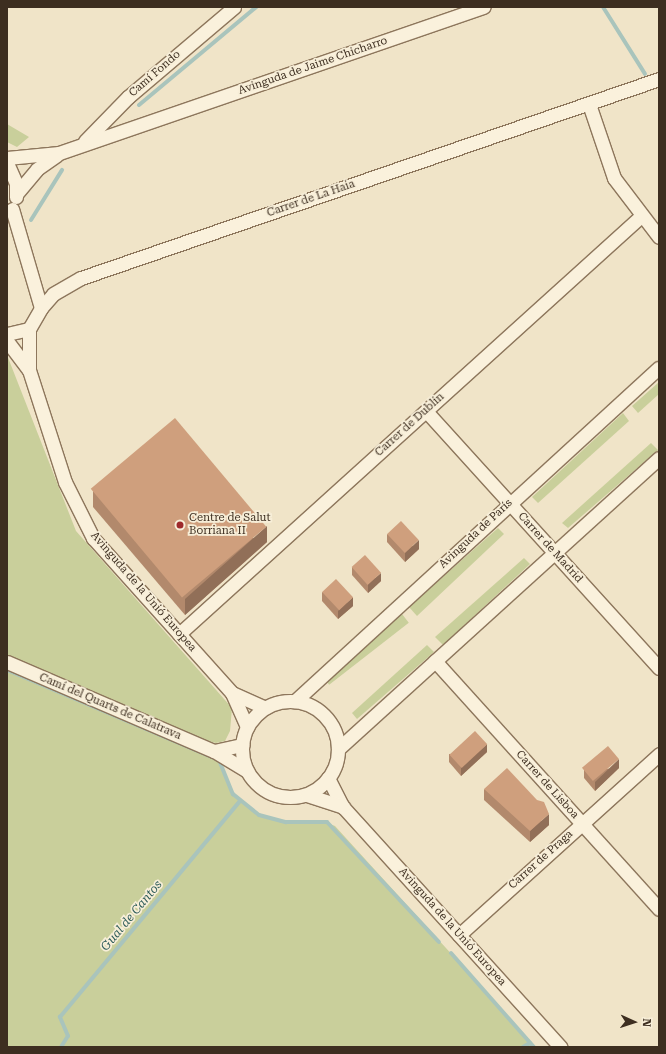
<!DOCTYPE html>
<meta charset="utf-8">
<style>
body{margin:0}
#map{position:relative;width:666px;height:1054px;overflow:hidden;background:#f0e4c8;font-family:"Roboto Serif",serif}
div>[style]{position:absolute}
.green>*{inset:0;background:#c9cf9b;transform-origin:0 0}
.stream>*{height:4px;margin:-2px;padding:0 2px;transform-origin:2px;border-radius:2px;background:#a9c4bc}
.roads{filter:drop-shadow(1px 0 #8d765c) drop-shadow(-1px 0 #8d765c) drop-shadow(0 1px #8d765c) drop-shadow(0 -1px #8d765c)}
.minor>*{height:13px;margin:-6.5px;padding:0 6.5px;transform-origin:6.5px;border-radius:6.5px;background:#faf1dc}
.minor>.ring{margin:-6.5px;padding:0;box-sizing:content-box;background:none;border:13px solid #faf1dc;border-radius:50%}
.wall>*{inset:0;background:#b2896c}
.shaded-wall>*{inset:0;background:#916f58}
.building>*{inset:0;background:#cf9f7d;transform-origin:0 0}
.dots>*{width:11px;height:11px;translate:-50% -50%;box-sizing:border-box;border:2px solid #f7eed8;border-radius:50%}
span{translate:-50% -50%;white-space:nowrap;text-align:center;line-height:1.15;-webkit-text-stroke:3.5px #f7eed8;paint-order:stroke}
.street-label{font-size:11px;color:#3d2e20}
.poi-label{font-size:11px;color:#3d2e20}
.left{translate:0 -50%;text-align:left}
.water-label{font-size:12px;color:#2f5d5a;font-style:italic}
.frame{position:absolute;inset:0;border:8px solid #3d2e20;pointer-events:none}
.north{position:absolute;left:614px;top:1002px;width:40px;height:40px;-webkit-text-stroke:3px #f7eed8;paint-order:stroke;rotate:93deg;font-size:11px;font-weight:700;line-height:16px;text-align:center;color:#3d2e20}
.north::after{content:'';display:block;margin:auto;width:14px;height:18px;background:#3d2e20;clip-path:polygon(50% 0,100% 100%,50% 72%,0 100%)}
</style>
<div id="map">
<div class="green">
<i style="clip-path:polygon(7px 124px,29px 137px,17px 147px,7px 142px)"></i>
<i style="clip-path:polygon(7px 355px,76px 531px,232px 708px,230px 731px,225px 741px,216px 743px,189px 736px,7px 658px)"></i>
<i style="clip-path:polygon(659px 382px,659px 394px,638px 413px,632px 406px)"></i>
<i style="clip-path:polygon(623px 413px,629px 421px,538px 503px,532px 497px)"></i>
<i style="clip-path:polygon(651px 443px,658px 450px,568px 528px,562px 523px)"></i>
<i style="clip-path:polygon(498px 528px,504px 534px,417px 616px,409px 607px)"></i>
<i style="clip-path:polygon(524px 558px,530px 564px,443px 645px,435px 637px)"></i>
<i style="left:402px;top:614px;width:11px;height:101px;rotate:52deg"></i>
<i style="clip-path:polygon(427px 645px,434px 652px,357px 719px,352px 713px)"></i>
<i style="clip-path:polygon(7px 668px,219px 760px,234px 794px,260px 814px,286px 821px,319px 820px,335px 826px,536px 1047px,7px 1047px)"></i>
</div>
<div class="stream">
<i style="left:603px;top:7px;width:79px;rotate:57.9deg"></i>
<i style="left:139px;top:105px;width:153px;rotate:-39.9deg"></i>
<i style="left:31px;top:220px;width:59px;rotate:-58.2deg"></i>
<i style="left:7px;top:670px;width:230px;rotate:23deg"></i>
<i style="left:219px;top:760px;width:37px;rotate:68deg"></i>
<i style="left:233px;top:794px;width:33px;rotate:39deg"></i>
<i style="left:259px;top:815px;width:28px;rotate:15deg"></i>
<i style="left:286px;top:822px;width:41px"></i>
<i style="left:327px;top:822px;width:164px;rotate:47deg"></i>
<i style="left:451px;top:953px;width:125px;rotate:48.6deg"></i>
<i style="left:61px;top:1047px;width:13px;rotate:-58deg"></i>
<i style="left:68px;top:1036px;width:21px;rotate:-113deg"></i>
<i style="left:60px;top:1017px;width:281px;rotate:-50.2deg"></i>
<i style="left:523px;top:1047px;width:8px;rotate:-30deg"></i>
</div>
<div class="roads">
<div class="minor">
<i style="left:589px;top:104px;width:78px;rotate:71.3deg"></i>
<i style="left:614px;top:178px;width:74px;rotate:52.7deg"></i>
<i style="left:85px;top:141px;width:62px;rotate:-45.7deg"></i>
<i style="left:128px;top:97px;width:139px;rotate:-40.3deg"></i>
<i style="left:7px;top:158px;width:52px;rotate:-5.5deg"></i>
<i style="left:59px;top:153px;width:449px;rotate:-19deg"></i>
<i style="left:7px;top:163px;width:22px;rotate:66deg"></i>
<i style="left:16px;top:183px;width:14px;rotate:90deg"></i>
<i style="left:17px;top:193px;width:31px;rotate:-50deg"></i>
<i style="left:37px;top:169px;width:24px;rotate:-35deg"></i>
<i style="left:41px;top:308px;width:18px;rotate:-49deg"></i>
<i style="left:53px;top:294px;width:32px;rotate:-30deg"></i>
<i style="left:81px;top:278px;width:611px;rotate:-19deg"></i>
<i style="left:29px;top:329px;width:41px;rotate:90deg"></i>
<i style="left:29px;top:370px;width:118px;rotate:72.2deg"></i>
<i style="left:65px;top:482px;width:63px;rotate:63.4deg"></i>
<i style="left:93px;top:538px;width:208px;rotate:48.1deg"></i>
<i style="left:232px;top:693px;width:37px;rotate:66deg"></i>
<i style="left:7px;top:334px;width:23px;rotate:-13deg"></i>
<i style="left:29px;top:329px;width:24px;rotate:-60deg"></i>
<i style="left:41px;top:308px;width:103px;rotate:-106.3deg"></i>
<i style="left:7px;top:341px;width:36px;rotate:53deg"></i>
<i style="left:426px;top:411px;width:347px;rotate:47.8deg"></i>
<i style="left:179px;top:634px;width:622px;rotate:-42.13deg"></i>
<i style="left:435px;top:661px;width:334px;rotate:47.9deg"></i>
<i style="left:7px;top:662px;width:225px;rotate:23.3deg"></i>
<i style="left:214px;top:751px;width:37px;rotate:31deg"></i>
<i style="left:232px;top:693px;width:36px;rotate:24deg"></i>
<i style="left:295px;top:701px;width:493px;rotate:-42.5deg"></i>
<i class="ring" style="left:242px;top:701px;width:83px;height:83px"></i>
<i style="left:338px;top:749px;width:433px;rotate:-42.2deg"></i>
<i style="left:214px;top:751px;width:29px;rotate:-12deg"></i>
<i style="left:328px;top:778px;width:33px;rotate:63deg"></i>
<i style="left:343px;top:807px;width:324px;rotate:47.8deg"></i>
<i style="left:307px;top:795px;width:38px;rotate:18deg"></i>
<i style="left:459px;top:935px;width:270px;rotate:-42.1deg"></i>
</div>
</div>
<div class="wall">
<i style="clip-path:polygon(93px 491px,267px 542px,185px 615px,93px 507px)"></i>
<i style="clip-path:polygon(387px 534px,419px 549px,405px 562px,387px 542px)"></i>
<i style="clip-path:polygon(352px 567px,381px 581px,368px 593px,352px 575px)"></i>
<i style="clip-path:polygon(322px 592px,353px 606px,338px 619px,322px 601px)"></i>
<i style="clip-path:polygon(487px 752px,461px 776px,449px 762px,449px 754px)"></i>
<i style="clip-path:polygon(619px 768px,595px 791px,584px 778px,584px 770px)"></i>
<i style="clip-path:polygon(484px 789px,549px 825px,530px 842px,484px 800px)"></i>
</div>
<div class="shaded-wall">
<i style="clip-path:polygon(267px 526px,267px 542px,185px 615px,185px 599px)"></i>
<i style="clip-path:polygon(419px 540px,419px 549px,405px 562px,405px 553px)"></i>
<i style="clip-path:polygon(381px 573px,381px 581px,368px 593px,368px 584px)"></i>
<i style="clip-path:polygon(353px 597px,353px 606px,338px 619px,338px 611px)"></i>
<i style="clip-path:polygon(487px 744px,487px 752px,461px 776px,461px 767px)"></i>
<i style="clip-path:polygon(619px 759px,619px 768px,595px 791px,595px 782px)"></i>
<i style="clip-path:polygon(549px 814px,549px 825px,530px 842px,530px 831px)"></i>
</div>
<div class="building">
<i style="left:175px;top:418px;width:142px;height:110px;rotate:50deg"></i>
<i style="left:401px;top:521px;width:26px;height:19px;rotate:47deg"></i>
<i style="left:365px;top:555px;width:24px;height:18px;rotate:48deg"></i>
<i style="left:336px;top:579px;width:25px;height:19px;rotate:47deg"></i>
<i style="left:475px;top:731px;width:18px;height:35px;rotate:47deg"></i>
<i style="left:608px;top:746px;width:17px;height:34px;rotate:50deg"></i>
<i style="clip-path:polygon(507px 768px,537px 800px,544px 802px,549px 814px,530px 831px,484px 789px)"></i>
</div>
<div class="dots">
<i style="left:180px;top:525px;background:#9e2a2b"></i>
</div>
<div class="street-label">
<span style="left:313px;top:66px;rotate:-19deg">Avinguda de Jaime Chicharro</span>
<span style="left:155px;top:74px;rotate:-41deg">Camí Fondo</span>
<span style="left:311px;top:199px;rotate:-19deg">Carrer de La Haia</span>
<span style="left:410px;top:425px;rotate:-42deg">Carrer de Dublín</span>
<span style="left:476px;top:534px;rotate:-43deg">Avinguda de París</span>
<span style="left:550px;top:548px;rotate:48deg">Carrer de Madrid</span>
<span style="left:143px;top:592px;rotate:49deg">Avinguda de la Unió Europea</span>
<span style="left:110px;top:707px;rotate:23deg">Camí del Quarts de Calatrava</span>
<span style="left:547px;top:785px;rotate:48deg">Carrer de Lisboa</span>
<span style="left:541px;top:860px;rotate:-42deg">Carrer de Praga</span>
<span style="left:452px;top:927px;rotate:48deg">Avinguda de la Unió Europea</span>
</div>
<div class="poi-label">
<span class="left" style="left:189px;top:525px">Centre de Salut<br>Borriana II</span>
</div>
<div class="water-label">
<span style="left:132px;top:916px;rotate:-50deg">Gual de Cantos</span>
</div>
<div class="frame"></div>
<div class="north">N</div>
</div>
